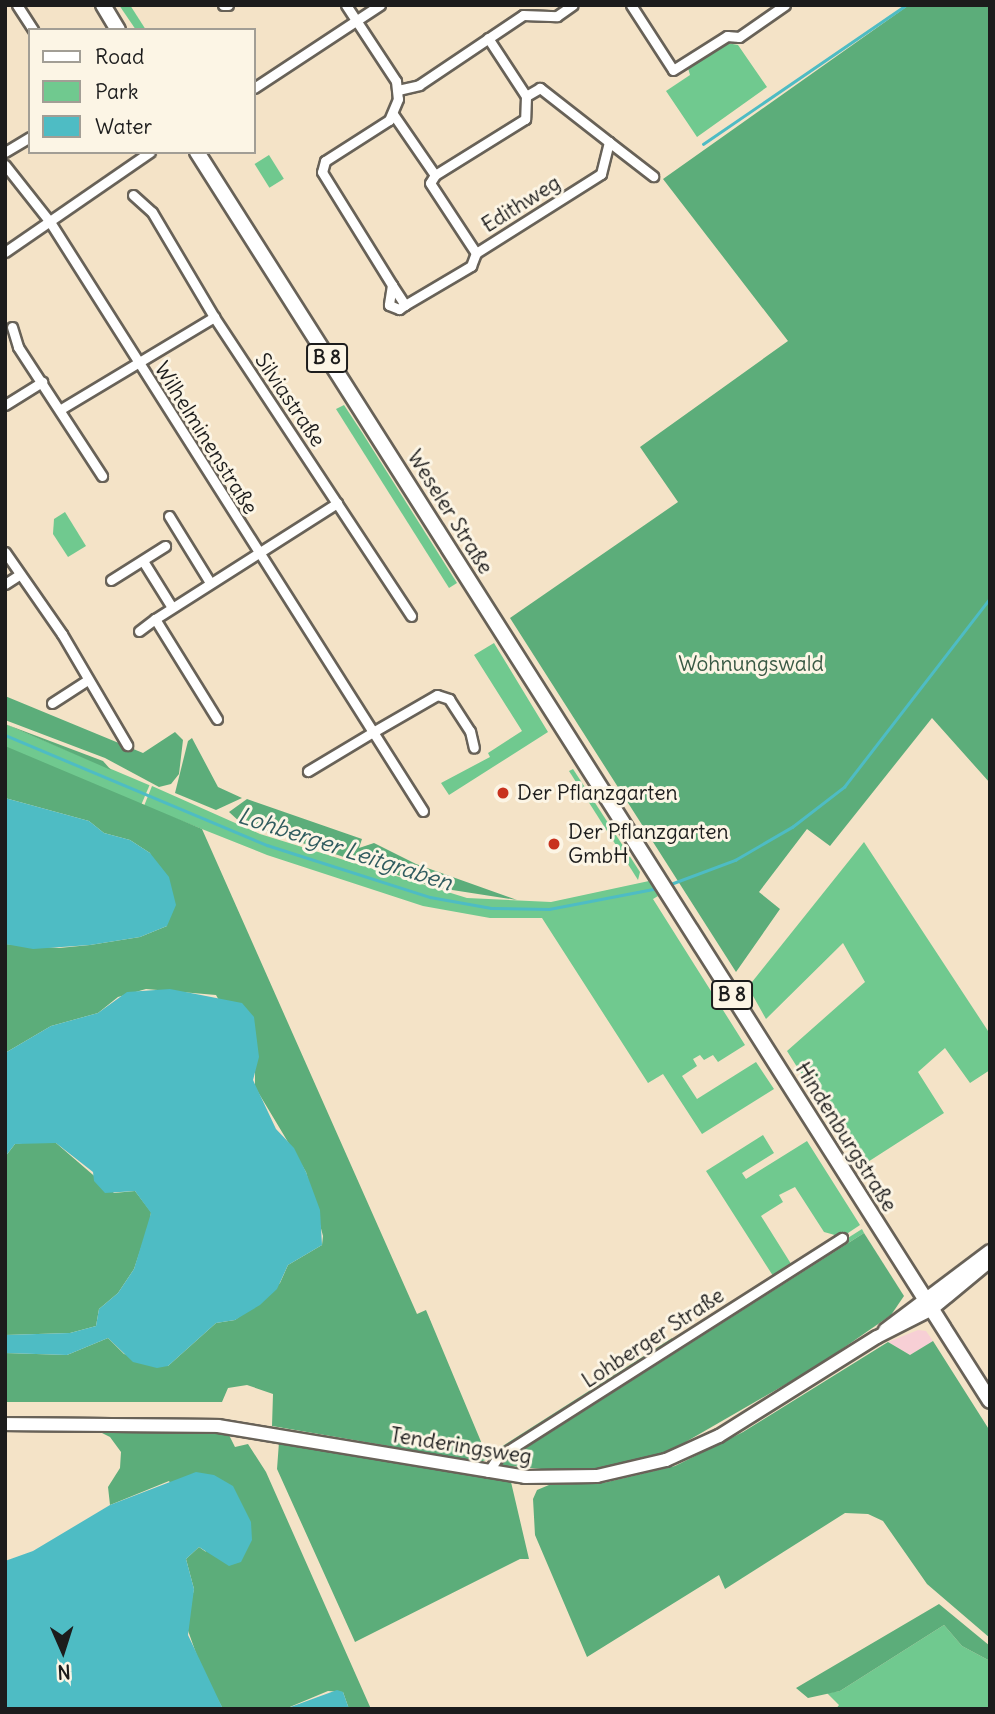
<!DOCTYPE html>
<meta charset="utf-8">
<style>
body{margin:0}
#map{position:relative;width:995px;height:1714px;overflow:hidden;background:#f4e3c7;font-family:Delius,sans-serif}
div>[style]{position:absolute}
.built>*{inset:0;background:#f7cfd5}
.green>*{inset:0;background:#70c98f;transform-origin:0 0}
.forest>*{inset:0;background:#5cad7a}
.water>*{inset:0;background:#4ebcc4}
.stream>*{height:2.5px;margin:-1.25px;padding:0 1.25px;transform-origin:1.25px;border-radius:1.25px;background:#4ebcc4}
.roads{filter:drop-shadow(2px 0 #686258) drop-shadow(-2px 0 #686258) drop-shadow(0 2px #686258) drop-shadow(0 -2px #686258)}
.street>*{height:9px;margin:-4.5px;padding:0 4.5px;transform-origin:4.5px;border-radius:4.5px;background:#fff}
.secondary>*{height:12px;margin:-6px;padding:0 6px;transform-origin:6px;border-radius:6px;background:#fff}
.primary>*{height:14px;margin:-7px;padding:0 7px;transform-origin:7px;border-radius:7px;background:#fff}
.dots>*{width:19px;height:19px;translate:-50% -50%;box-sizing:border-box;border:4px solid #fcf5e5;border-radius:50%}
span{translate:-50% -50%;white-space:nowrap;text-align:center;line-height:1.15;-webkit-text-stroke:6px #fcf5e5;paint-order:stroke}
.shield-label span{padding:2px 5px;background:#fcf5e5;border:2px solid;border-radius:5px;-webkit-text-stroke-width:0}
.shield-label{font-size:19px;color:#1c1c1c;font-weight:700}
.street-label{font-size:21px;color:#1c1c1c}
.park-label{font-size:21px;color:#395944}
.poi-label{font-size:21px;color:#1c1c1c}
.left{translate:0 -50%;text-align:left}
.water-label{font-size:23px;color:#305c5f;font-style:italic}
.frame{position:absolute;inset:0;border:7px solid #1c1c1c;pointer-events:none}
.legend{position:absolute;left:28px;top:28px;width:228px;height:126px;box-sizing:border-box;background:#fcf5e5;border:2px solid #a29e95;margin:0;padding:9px 12px;list-style:none;font-size:21px;color:#1c1c1c}
.legend li{display:flex;align-items:center;gap:14px;height:35px}
.legend b{width:35px;border:2px solid #a29e95}
.north{position:absolute;left:28px;top:1616px;width:70px;height:70px;-webkit-text-stroke:5px #fcf5e5;paint-order:stroke;rotate:177deg;font-size:19px;font-weight:700;line-height:28px;text-align:center;color:#1c1c1c}
.north::after{content:'';display:block;margin:auto;width:24px;height:32px;background:#1c1c1c;clip-path:polygon(50% 0,100% 100%,50% 72%,0 100%)}
</style>
<div id="map">
<div class="built">
<i style="clip-path:polygon(918px 1330px,926px 1331px,933px 1341px,910px 1355px,888px 1342px)"></i>
</div>
<div class="green">
<i style="clip-path:polygon(119px 5px,130px 5px,146px 30px,136px 30px)"></i>
<i style="clip-path:polygon(727px 43px,738px 45px,767px 87px,697px 137px,666px 91px,690px 75px,688px 68px)"></i>
<i style="left:269px;top:155px;width:28px;height:17px;rotate:58deg"></i>
<i style="clip-path:polygon(344px 405px,363px 434px,457px 583px,449px 588px,336px 409px)"></i>
<i style="clip-path:polygon(65px 512px,86px 546px,68px 557px,53px 534px,54px 519px)"></i>
<i style="clip-path:polygon(494px 643px,548px 732px,449px 795px,441px 783px,490px 757px,488px 753px,522px 731px,474px 655px)"></i>
<i style="left:5px;top:724px;width:157px;height:22px;rotate:23deg"></i>
<i style="clip-path:polygon(573px 769px,640px 872px,638px 880px,569px 771px)"></i>
<i style="clip-path:polygon(152px 786px,260px 834px,467px 898px,551px 902px,649px 881px,658px 896px,653px 899px,745px 1045px,718px 1062px,713px 1055px,704px 1060px,700px 1055px,693px 1059px,697px 1066px,682px 1076px,697px 1099px,756px 1062px,774px 1089px,702px 1134px,663px 1074px,648px 1083px,542px 918px,490px 918px,423px 906px,267px 855px,144px 806px)"></i>
<i style="clip-path:polygon(864px 842px,990px 1034px,990px 1070px,970px 1083px,945px 1048px,918px 1072px,944px 1113px,860px 1167px,787px 1051px,865px 982px,843px 943px,766px 1019px,748px 987px)"></i>
<i style="clip-path:polygon(763px 1135px,774px 1153px,742px 1173px,746px 1179px,807px 1141px,860px 1225px,842px 1237px,824px 1232px,795px 1187px,779px 1195px,783px 1202px,761px 1216px,793px 1267px,775px 1279px,706px 1171px)"></i>
<i style="clip-path:polygon(862px 1229px,864px 1233px,499px 1465px,502px 1457px)"></i>
<i style="clip-path:polygon(672px 1338px,673px 1344px,482px 1462px,487px 1456px)"></i>
<i style="clip-path:polygon(944px 1625px,962px 1646px,990px 1661px,990px 1709px,836px 1709px,839px 1705px,827px 1693px,840px 1691px)"></i>
</div>
<div class="forest">
<i style="clip-path:polygon(909px 5px,990px 5px,990px 783px,932px 718px,830px 846px,807px 829px,759px 892px,780px 909px,736px 972px,510px 618px,678px 502px,640px 447px,788px 341px,663px 179px)"></i>
<i style="clip-path:polygon(5px 696px,143px 753px,175px 732px,183px 740px,179px 774px,171px 784px,159px 787px,105px 758px,5px 720px)"></i>
<i style="clip-path:polygon(5px 724px,103px 761px,111px 770px)"></i>
<i style="clip-path:polygon(192px 738px,218px 787px,242px 798px,216px 810px,175px 793px,188px 741px)"></i>
<i style="clip-path:polygon(5px 746px,202px 829px,417px 1314px,426px 1310px,487px 1456px,482px 1462px,272px 1426px,273px 1394px,247px 1385px,228px 1388px,222px 1402px,5px 1402px,5px 1353px,67px 1355px,108px 1338px,124px 1354px,168px 1366px,216px 1323px,235px 1320px,255px 1305px,280px 1283px,288px 1265px,322px 1245px,323px 1236px,306px 1172px,255px 1087px,255px 1063px,216px 995px,146px 989px,118px 997px,98px 1013px,51px 1026px,5px 1053px,5px 944px,59px 948px,90px 945px,140px 937px,167px 926px,150px 853px,130px 840px,104px 833px,89px 821px,5px 798px)"></i>
<i style="clip-path:polygon(247px 799px,362px 839px,359px 848px,374px 843px,416px 864px,517px 900px,433px 887px,240px 822px,229px 812px)"></i>
<i style="clip-path:polygon(38px 1141px,56px 1143px,114px 1193px,135px 1191px,151px 1212px,150px 1221px,134px 1269px,118px 1293px,99px 1309px,96px 1326px,70px 1333px,5px 1335px,5px 1157px,15px 1144px)"></i>
<i style="clip-path:polygon(864px 1233px,904px 1296px,891px 1315px,819px 1365px,670px 1451px,600px 1468px,562px 1471px,499px 1465px)"></i>
<i style="clip-path:polygon(933px 1341px,990px 1431px,990px 1638px,927px 1584px,883px 1521px,868px 1514px,845px 1513px,725px 1589px,719px 1575px,587px 1657px,535px 1535px,533px 1499px,537px 1490px,549px 1485px,603px 1483px,675px 1466px,743px 1432px,888px 1342px,910px 1355px)"></i>
<i style="clip-path:polygon(98px 1431px,220px 1432px,228px 1433px,235px 1447px,248px 1444px,266px 1472px,371px 1709px,349px 1709px,343px 1692px,328px 1691px,285px 1709px,223px 1709px,202px 1670px,186px 1625px,194px 1589px,186px 1559px,199px 1547px,206px 1552px,169px 1481px,110px 1505px,108px 1487px,120px 1468px,121px 1452px,110px 1437px)"></i>
<i style="clip-path:polygon(279px 1442px,511px 1482px,529px 1559px,520px 1559px,355px 1642px,277px 1469px)"></i>
<i style="clip-path:polygon(939px 1604px,990px 1646px,990px 1661px,962px 1646px,944px 1625px,840px 1691px,808px 1698px,796px 1688px)"></i>
</div>
<div class="water">
<i style="clip-path:polygon(5px 798px,89px 821px,104px 833px,130px 840px,150px 853px,169px 877px,176px 905px,167px 926px,140px 937px,90px 945px,33px 949px,5px 944px)"></i>
<i style="clip-path:polygon(170px 989px,242px 1003px,254px 1017px,259px 1057px,253px 1080px,276px 1129px,294px 1148px,306px 1172px,320px 1210px,322px 1245px,288px 1265px,277px 1289px,260px 1305px,235px 1320px,216px 1323px,168px 1366px,157px 1368px,133px 1362px,108px 1338px,67px 1355px,5px 1353px,5px 1335px,70px 1333px,96px 1326px,99px 1309px,118px 1293px,134px 1269px,151px 1213px,135px 1191px,105px 1193px,94px 1181px,93px 1172px,56px 1143px,15px 1144px,5px 1157px,5px 1053px,51px 1026px,98px 1013px,127px 992px)"></i>
<i style="clip-path:polygon(196px 1472px,214px 1475px,233px 1486px,251px 1522px,252px 1540px,241px 1562px,229px 1566px,199px 1547px,186px 1559px,194px 1589px,188px 1635px,223px 1709px,5px 1709px,5px 1561px,33px 1551px,110px 1505px)"></i>
<i style="clip-path:polygon(337px 1690px,343px 1692px,349px 1709px,285px 1709px)"></i>
</div>
<div class="stream">
<i style="left:703px;top:144px;width:246px;rotate:-34.4deg"></i>
<i style="left:5px;top:735px;width:284px;rotate:22.8deg"></i>
<i style="left:267px;top:845px;width:171px;rotate:17.7deg"></i>
<i style="left:430px;top:897px;width:62px;rotate:10.2deg"></i>
<i style="left:491px;top:908px;width:58px;rotate:1deg"></i>
<i style="left:549px;top:909px;width:111px;rotate:-10.9deg"></i>
<i style="left:668px;top:885px;width:72px;rotate:-20.5deg"></i>
<i style="left:735px;top:860px;width:66px;rotate:-30.1deg"></i>
<i style="left:792px;top:827px;width:66px;rotate:-37.6deg"></i>
<i style="left:844px;top:787px;width:239px;rotate:-52.3deg"></i>
</div>
<div class="roads">
<div class="street">
<i style="left:17px;top:5px;width:30px;rotate:57deg"></i>
<i style="left:223px;top:5px;width:5px"></i>
<i style="left:346px;top:5px;width:91px;rotate:56.7deg"></i>
<i style="left:396px;top:81px;width:18px;rotate:84deg"></i>
<i style="left:398px;top:99px;width:23px;rotate:113deg"></i>
<i style="left:389px;top:120px;width:76px;rotate:147.4deg"></i>
<i style="left:325px;top:161px;width:11px;rotate:105deg"></i>
<i style="left:322px;top:172px;width:133px;rotate:58.2deg"></i>
<i style="left:392px;top:285px;width:20px;rotate:99deg"></i>
<i style="left:389px;top:305px;width:11px;rotate:22deg"></i>
<i style="left:399px;top:309px;width:7px;rotate:-34deg"></i>
<i style="left:405px;top:305px;width:24px;rotate:-123deg"></i>
<i style="left:631px;top:5px;width:77px;rotate:57.1deg"></i>
<i style="left:673px;top:70px;width:64px;rotate:-32.2deg"></i>
<i style="left:727px;top:36px;width:12px;rotate:5deg"></i>
<i style="left:739px;top:37px;width:56px;rotate:-34.8deg"></i>
<i style="left:488px;top:38px;width:69px;rotate:56.8deg"></i>
<i style="left:254px;top:88px;width:151px;rotate:-33.4deg"></i>
<i style="left:398px;top:90px;width:22px;rotate:-13deg"></i>
<i style="left:419px;top:85px;width:125px;rotate:-33.9deg"></i>
<i style="left:523px;top:15px;width:34px;rotate:2deg"></i>
<i style="left:557px;top:16px;width:19px;rotate:-35deg"></i>
<i style="left:393px;top:114px;width:74px;rotate:55.5deg"></i>
<i style="left:435px;top:175px;width:9px;rotate:122deg"></i>
<i style="left:430px;top:183px;width:84px;rotate:56.7deg"></i>
<i style="left:476px;top:253px;width:148px;rotate:-32.3deg"></i>
<i style="left:601px;top:174px;width:33px;rotate:-76deg"></i>
<i style="left:609px;top:142px;width:88px;rotate:-142deg"></i>
<i style="left:540px;top:88px;width:16px;rotate:150deg"></i>
<i style="left:526px;top:96px;width:23px;rotate:92deg"></i>
<i style="left:525px;top:119px;width:106px;rotate:148.1deg"></i>
<i style="left:609px;top:142px;width:56px;rotate:37.7deg"></i>
<i style="left:5px;top:152px;width:29px;rotate:-31deg"></i>
<i style="left:5px;top:165px;width:73px;rotate:51.7deg"></i>
<i style="left:50px;top:222px;width:604px;rotate:57.65deg"></i>
<i style="left:373px;top:732px;width:76px;rotate:149deg"></i>
<i style="left:133px;top:195px;width:25px;rotate:42deg"></i>
<i style="left:152px;top:212px;width:122px;rotate:59.4deg"></i>
<i style="left:214px;top:317px;width:358px;rotate:56.6deg"></i>
<i style="left:5px;top:252px;width:176px;rotate:-34.6deg"></i>
<i style="left:405px;top:305px;width:77px;rotate:-30.6deg"></i>
<i style="left:471px;top:266px;width:14px;rotate:-69deg"></i>
<i style="left:12px;top:327px;width:21px;rotate:73deg"></i>
<i style="left:18px;top:347px;width:154px;rotate:56.9deg"></i>
<i style="left:5px;top:405px;width:44px;rotate:-31.9deg"></i>
<i style="left:61px;top:409px;width:179px;rotate:-31deg"></i>
<i style="left:169px;top:516px;width:76px;rotate:58.4deg"></i>
<i style="left:5px;top:552px;width:100px;rotate:55.2deg"></i>
<i style="left:62px;top:634px;width:129px;rotate:59.6deg"></i>
<i style="left:143px;top:561px;width:53px;rotate:58.1deg"></i>
<i style="left:111px;top:580px;width:64px;rotate:-32.2deg"></i>
<i style="left:5px;top:584px;width:17px;rotate:-33deg"></i>
<i style="left:139px;top:631px;width:20px;rotate:-37deg"></i>
<i style="left:52px;top:703px;width:40px;rotate:-32.9deg"></i>
<i style="left:217px;top:719px;width:118px;rotate:-121.8deg"></i>
<i style="left:155px;top:619px;width:216px;rotate:-32.5deg"></i>
<i style="left:423px;top:811px;width:93px;rotate:-122.3deg"></i>
<i style="left:373px;top:732px;width:74px;rotate:-30deg"></i>
<i style="left:437px;top:695px;width:13px;rotate:18deg"></i>
<i style="left:449px;top:699px;width:38px;rotate:57deg"></i>
<i style="left:470px;top:731px;width:17px;rotate:77deg"></i>
<i style="left:488px;top:1472px;width:18px;rotate:-56deg"></i>
<i style="left:498px;top:1457px;width:408px;rotate:-32.5deg"></i>
</div>
<div class="secondary">
<i style="left:885px;top:1330px;width:131px;rotate:-37deg"></i>
<i style="left:5px;top:1424px;width:213px;rotate:0.5deg"></i>
<i style="left:218px;top:1426px;width:311px;rotate:9.4deg"></i>
<i style="left:525px;top:1477px;width:72px;rotate:-0.8deg"></i>
<i style="left:597px;top:1476px;width:71px;rotate:-13.1deg"></i>
<i style="left:666px;top:1460px;width:58px;rotate:-24.4deg"></i>
<i style="left:719px;top:1436px;width:186px;rotate:-32.1deg"></i>
<i style="left:877px;top:1337px;width:62px;rotate:-27deg"></i>
<i style="left:932px;top:1309px;width:75px;rotate:-39.6deg"></i>
</div>
<div class="primary">
<i style="left:103px;top:5px;width:29px;rotate:59deg"></i>
<i style="left:197px;top:152px;width:1479px;rotate:57.59deg"></i>
</div>
</div>
<div class="dots">
<i style="left:503px;top:793px;background:#c8321e"></i>
<i style="left:554px;top:844px;background:#c8321e"></i>
</div>
<div class="shield-label">
<span style="left:327px;top:358px">B 8</span>
<span style="left:732px;top:995px">B 8</span>
</div>
<div class="street-label">
<span style="left:521px;top:204px;rotate:-32deg">Edithweg</span>
<span style="left:290px;top:400px;rotate:56deg">Silviastraße</span>
<span style="left:206px;top:438px;rotate:58deg">Wilhelminenstraße</span>
<span style="left:450px;top:512px;rotate:58deg">Weseler Straße</span>
<span style="left:846px;top:1137px;rotate:58deg">Hindenburgstraße</span>
<span style="left:653px;top:1338px;rotate:-33deg">Lohberger Straße</span>
<span style="left:461px;top:1446px;rotate:9deg">Tenderingsweg</span>
</div>
<div class="park-label">
<span style="left:751px;top:664px">Wohnungswald</span>
</div>
<div class="poi-label">
<span class="left" style="left:517px;top:793px">Der Pflanzgarten</span>
<span class="left" style="left:568px;top:844px">Der Pflanzgarten<br>GmbH</span>
</div>
<div class="water-label">
<span style="left:345px;top:849px;rotate:18deg">Lohberger Leitgraben</span>
</div>
<div class="frame"></div>
<ul class="legend">
<li><b style="height:9px;background:#fff"></b>Road</li>
<li><b style="height:19px;background:#70c98f"></b>Park</li>
<li><b style="height:19px;background:#4ebcc4"></b>Water</li>
</ul>
<div class="north">N</div>
</div>
